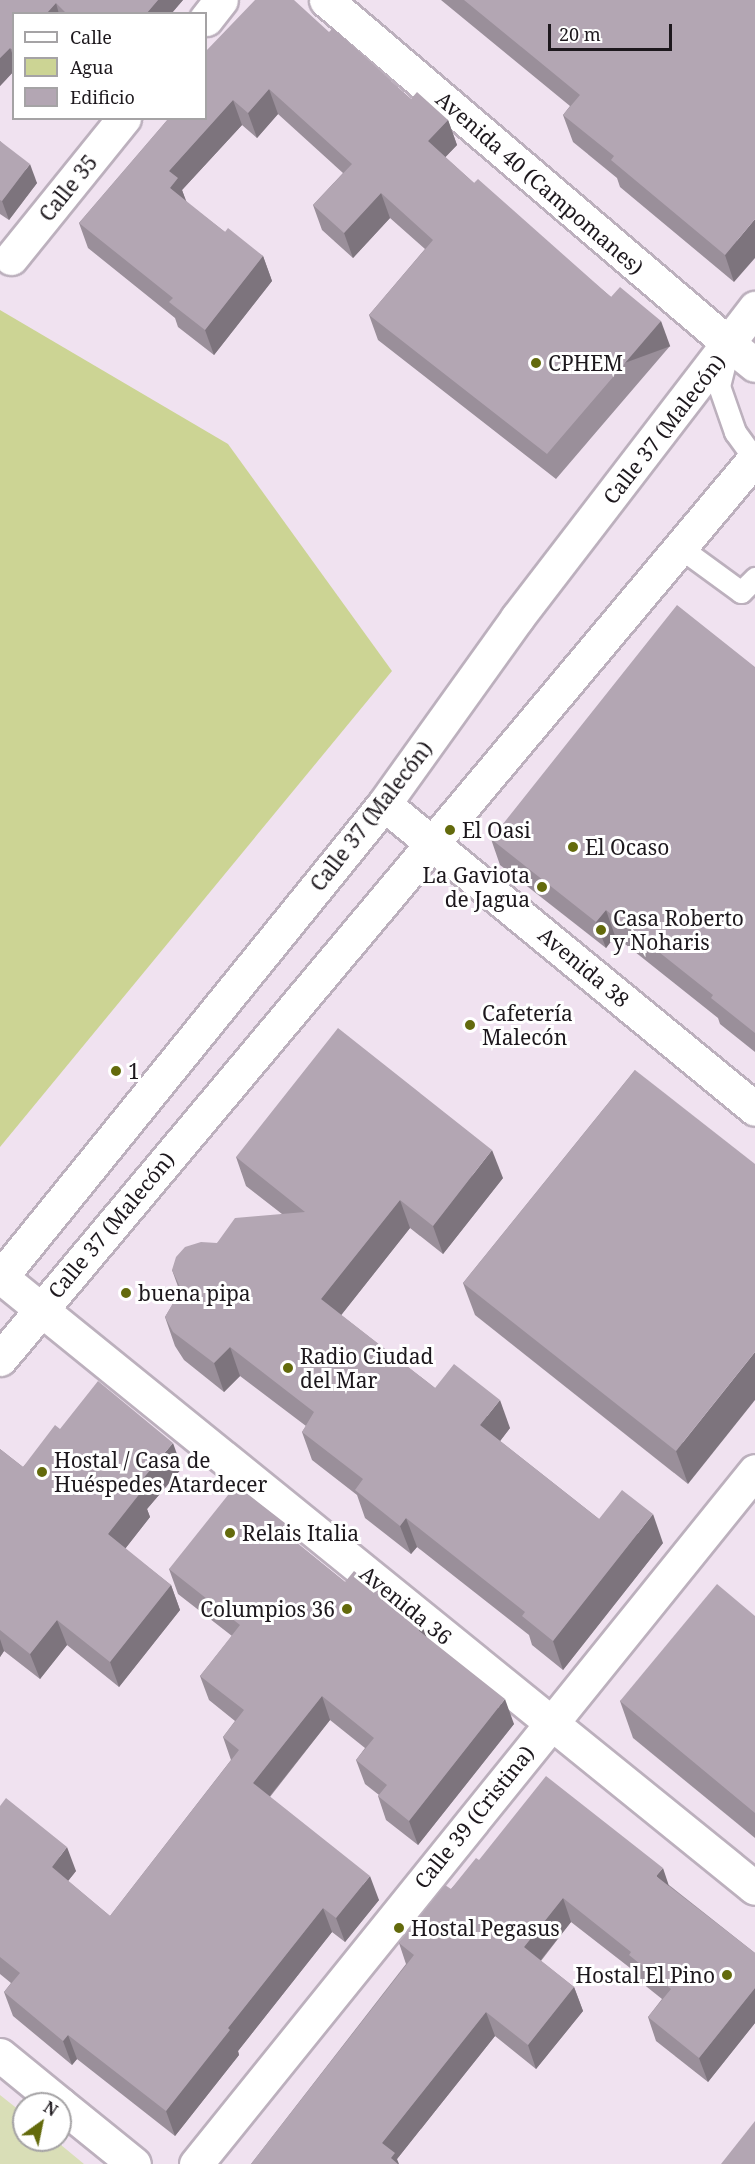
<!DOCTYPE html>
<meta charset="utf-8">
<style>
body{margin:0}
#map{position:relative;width:755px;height:2164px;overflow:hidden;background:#f0e2f0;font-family:"Noto Serif",serif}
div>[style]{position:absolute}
.green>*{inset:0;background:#d9deb7}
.water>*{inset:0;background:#ccd494}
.roads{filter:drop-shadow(2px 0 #bcb0bd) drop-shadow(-2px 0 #bcb0bd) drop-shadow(0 2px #bcb0bd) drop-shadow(0 -2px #bcb0bd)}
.lane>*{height:21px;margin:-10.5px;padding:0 10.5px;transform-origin:10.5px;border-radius:10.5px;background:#fff}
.street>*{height:33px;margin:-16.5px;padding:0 16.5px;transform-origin:16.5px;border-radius:16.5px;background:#fff}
.secondary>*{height:33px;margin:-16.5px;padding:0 16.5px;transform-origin:16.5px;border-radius:16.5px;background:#fff}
.primary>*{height:33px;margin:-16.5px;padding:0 16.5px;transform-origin:16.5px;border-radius:16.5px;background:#fff}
.wall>*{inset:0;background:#9a8f9a}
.shaded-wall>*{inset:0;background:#7d747d;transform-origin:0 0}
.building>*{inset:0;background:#b3a6b3}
.dots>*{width:16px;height:16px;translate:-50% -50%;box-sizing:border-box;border:3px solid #fff;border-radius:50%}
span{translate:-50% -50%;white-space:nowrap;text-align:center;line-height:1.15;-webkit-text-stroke:6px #fff;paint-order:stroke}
.street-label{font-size:21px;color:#1d181d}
.poi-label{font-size:21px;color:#1d181d}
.left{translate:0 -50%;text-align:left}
.right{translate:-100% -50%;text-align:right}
.legend{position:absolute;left:12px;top:12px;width:195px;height:108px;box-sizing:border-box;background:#fff;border:2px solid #a5a3a5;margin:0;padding:8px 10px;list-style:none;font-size:18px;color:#1d181d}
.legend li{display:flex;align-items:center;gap:12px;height:30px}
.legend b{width:30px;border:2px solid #a5a3a5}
.north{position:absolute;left:12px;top:2092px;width:60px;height:60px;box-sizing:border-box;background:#fff;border:2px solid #a5a3a5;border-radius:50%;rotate:33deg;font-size:16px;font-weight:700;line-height:24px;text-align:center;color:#1d181d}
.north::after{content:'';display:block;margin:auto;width:21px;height:27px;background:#636a0c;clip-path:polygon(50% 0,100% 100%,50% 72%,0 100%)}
.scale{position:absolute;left:548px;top:24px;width:124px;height:27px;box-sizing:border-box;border:3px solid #1d181d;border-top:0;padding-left:8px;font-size:18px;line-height:21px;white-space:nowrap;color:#1d181d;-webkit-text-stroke:4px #fff;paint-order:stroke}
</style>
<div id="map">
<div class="green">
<i style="clip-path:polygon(0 2095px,24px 2114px,24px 2140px,55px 2140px,84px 2164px,0 2164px)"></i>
</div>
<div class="water">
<i style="clip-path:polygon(0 310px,228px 444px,392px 671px,0 1147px)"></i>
</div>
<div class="roads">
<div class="lane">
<i style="left:727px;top:354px;width:33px;rotate:104deg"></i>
<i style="left:719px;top:386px;width:49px;rotate:70.8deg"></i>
<i style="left:735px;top:432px;width:34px;rotate:54deg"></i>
<i style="left:678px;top:546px;width:78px;rotate:36.1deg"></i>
<i style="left:741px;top:592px;width:20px;rotate:-45deg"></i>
</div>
<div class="street">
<i style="left:326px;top:0;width:530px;rotate:40.48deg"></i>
<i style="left:206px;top:19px;width:24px;rotate:-52deg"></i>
<i style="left:11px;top:258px;width:180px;rotate:-51.1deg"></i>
<i style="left:384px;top:804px;width:480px;rotate:39.4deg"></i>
<i style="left:1px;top:1277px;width:970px;rotate:39.02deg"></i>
<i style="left:0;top:2055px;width:77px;rotate:39.2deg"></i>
<i style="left:60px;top:2104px;width:95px;rotate:39deg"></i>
<i style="left:196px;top:2164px;width:890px;rotate:-51.11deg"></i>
</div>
<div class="secondary">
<i style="left:729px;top:344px;width:33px;rotate:39deg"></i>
</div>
<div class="primary">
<i style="left:0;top:1278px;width:610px;rotate:-50.99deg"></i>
<i style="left:384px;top:804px;width:229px;rotate:-54.4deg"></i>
<i style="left:517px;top:618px;width:391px;rotate:-52.5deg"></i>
<i style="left:0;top:1359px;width:1176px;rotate:-50.04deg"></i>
</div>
</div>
<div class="wall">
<i style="clip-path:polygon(0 0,183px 0,171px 14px,14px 14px,14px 71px,0 86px)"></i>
<i style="clip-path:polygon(441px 0,755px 0,734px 282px,620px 187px,617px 178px,573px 142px,563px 115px,570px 106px)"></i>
<i style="clip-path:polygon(329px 32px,411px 99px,448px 120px,457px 145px,445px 157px,474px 183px,670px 346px,556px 479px,378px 340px,369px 315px,425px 249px,390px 218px,353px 258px,322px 230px,313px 205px,343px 173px,278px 114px,257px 138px,242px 125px,182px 190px,186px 202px,225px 232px,263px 256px,272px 281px,214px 355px,178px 327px,175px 318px,88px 248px,79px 223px,169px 118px)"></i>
<i style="clip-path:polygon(0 141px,37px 183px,9px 220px,0 214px)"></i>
<i style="clip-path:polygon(755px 667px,755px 1052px,720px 1024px,718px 1018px,615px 936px,606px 948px,500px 865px,491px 839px)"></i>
<i style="clip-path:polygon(635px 1070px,688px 1484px,475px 1315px,463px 1283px)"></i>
<i style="clip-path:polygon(236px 1157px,503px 1178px,443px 1254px,410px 1228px,341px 1315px,435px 1388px,510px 1428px,500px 1441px,599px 1519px,663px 1543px,563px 1670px,532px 1645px,529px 1635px,417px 1547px,411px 1554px,365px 1518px,357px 1495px,312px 1460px,302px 1432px,306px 1426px,240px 1376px,224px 1392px,184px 1360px,175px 1346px,165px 1317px,180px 1292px,172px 1270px,217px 1243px,282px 1214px,246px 1186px)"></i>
<i style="clip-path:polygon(60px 1429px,182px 1468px,147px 1509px,150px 1517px,125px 1549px,171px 1585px,180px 1610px,119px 1687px,67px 1645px,40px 1679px,4px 1651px,0 1657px,0 1449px,23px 1467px)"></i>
<i style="clip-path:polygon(294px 1541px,345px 1582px,426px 1637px,514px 1724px,418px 1845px,386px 1820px,378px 1796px,379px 1795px,365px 1784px,356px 1760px,365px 1748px,330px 1720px,270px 1797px,379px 1900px,345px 1942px,332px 1932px,238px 2051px,239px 2055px,175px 2136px,77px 2059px,72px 2065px,13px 2016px,4px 1992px,11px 1983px,0 1974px,0 1806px,76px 1871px,68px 1881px,110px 1916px,231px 1760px,223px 1737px,235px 1721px,209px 1700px,200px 1676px,232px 1636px,178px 1594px,169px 1569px)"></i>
<i style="clip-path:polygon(755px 1616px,755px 1838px,633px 1738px,620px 1701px)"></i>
<i style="clip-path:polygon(479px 1860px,669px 1885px,755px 1953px,755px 2023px,708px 2082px,656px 2041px,648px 2017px,662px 1999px,637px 1979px,634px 1971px,571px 1922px,541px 1961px,574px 1987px,583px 2011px,536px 2069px,495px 2036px,397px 2159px,251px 2164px,406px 1964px,399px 1943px)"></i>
</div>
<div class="shaded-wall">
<i style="clip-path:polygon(158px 0,183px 0,171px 14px,146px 14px)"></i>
<i style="clip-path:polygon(56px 3px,59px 14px,46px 14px)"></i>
<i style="clip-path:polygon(10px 48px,14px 58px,14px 71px,0 86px,0 58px)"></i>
<i style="clip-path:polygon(269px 89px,278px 114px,257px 138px,248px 113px)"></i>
<i style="clip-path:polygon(233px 100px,242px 125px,182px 190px,187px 203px,170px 188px,169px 171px)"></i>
<i style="clip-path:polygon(448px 120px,457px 145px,437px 166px,428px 141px)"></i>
<i style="clip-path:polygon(30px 164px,37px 183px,9px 220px,2px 201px)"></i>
<i style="clip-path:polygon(381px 193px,390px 218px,353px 258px,344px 233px)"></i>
<i style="clip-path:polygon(755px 219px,755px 258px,734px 282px,725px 255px)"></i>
<i style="clip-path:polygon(263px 256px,272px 281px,214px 355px,205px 330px)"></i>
<i style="left:661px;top:321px;width:27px;height:175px;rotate:70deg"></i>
<i style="clip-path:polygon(606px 910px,615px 936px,606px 948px,596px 922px)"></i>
<i style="clip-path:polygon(492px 1150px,503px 1178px,443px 1254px,433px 1226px)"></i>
<i style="clip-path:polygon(400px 1200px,410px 1228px,331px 1328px,321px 1299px)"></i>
<i style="clip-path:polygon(230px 1347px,240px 1376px,224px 1392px,214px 1363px)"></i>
<i style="clip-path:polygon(755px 1352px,755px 1400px,688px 1484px,676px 1451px)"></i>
<i style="clip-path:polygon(500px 1400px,510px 1428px,491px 1453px,480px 1425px)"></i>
<i style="clip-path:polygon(173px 1443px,182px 1468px,147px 1509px,150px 1517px,117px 1559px,108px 1534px,135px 1488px)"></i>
<i style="clip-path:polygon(653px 1514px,663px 1543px,563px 1670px,553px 1641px)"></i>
<i style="clip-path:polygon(406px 1518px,417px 1547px,411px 1554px,400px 1526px)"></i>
<i style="clip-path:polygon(290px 1527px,298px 1552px,285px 1533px)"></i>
<i style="clip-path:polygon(171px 1585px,180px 1610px,119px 1687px,110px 1662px)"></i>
<i style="clip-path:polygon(57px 1620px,67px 1645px,40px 1679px,30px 1654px)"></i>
<i style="clip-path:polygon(422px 1625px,431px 1649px,418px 1630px)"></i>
<i style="clip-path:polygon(0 1639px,4px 1651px,0 1657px)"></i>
<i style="clip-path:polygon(322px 1696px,330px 1720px,261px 1807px,253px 1783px)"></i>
<i style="clip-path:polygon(505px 1699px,514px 1724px,418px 1845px,409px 1821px)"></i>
<i style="clip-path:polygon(67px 1847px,76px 1871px,60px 1891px,52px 1867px)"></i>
<i style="clip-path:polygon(663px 1868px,671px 1892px,656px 1876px)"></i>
<i style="clip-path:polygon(370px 1876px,379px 1900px,345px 1942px,336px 1918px)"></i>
<i style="clip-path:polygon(563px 1898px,571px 1922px,532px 1971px,524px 1947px)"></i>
<i style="clip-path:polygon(323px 1908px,332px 1932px,238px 2051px,239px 2055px,175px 2136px,166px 2111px,228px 2028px)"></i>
<i style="clip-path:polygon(574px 1987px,583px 2011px,536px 2069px,528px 2045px)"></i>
<i style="clip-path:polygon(755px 1988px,755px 2023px,708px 2082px,699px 2058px)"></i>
<i style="clip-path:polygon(486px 2012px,495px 2036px,397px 2159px,399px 2164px,393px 2164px,382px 2143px)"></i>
<i style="clip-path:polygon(68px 2035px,77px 2059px,72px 2065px,63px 2041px)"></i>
</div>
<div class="building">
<i style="clip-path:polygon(0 0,158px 0,146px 14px,67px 14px,56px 3px,46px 14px,14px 14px,14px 49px,13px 50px,10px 48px,0 58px)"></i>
<i style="clip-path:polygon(255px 0,294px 0,329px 32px,333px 28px,411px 99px,417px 92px,448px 120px,428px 141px,474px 183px,478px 179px,611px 297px,620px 287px,661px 321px,547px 454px,369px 315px,433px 240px,381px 193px,344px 233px,313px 205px,352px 164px,269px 89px,248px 113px,233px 100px,169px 171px,178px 178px,170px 188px,225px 232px,228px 228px,263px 256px,205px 330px,169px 302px,173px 298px,79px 223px,169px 118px,206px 118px,206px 51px)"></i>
<i style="clip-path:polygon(464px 0,755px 0,755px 219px,725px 255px,611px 160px,614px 156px,563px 115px,580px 95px)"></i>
<i style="clip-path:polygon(0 141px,30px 164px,2px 201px,0 200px)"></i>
<i style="clip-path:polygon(677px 605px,755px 667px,755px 1033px,711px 998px,713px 995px,606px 910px,596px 922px,491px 839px)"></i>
<i style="clip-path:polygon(338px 1028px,492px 1150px,433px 1226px,400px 1200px,321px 1299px,435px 1388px,454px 1364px,500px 1400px,480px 1425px,599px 1519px,622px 1490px,653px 1514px,553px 1641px,522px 1616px,525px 1612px,406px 1518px,400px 1526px,355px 1490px,363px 1479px,302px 1432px,314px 1412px,230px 1347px,214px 1363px,173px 1332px,165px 1317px,181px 1289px,172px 1270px,176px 1257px,185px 1247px,201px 1242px,217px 1243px,235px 1218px,305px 1212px,236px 1157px)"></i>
<i style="clip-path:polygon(635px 1070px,755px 1164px,755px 1352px,676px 1451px,463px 1283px)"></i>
<i style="clip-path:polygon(98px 1381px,173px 1443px,135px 1488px,141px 1492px,108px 1534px,171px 1585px,110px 1662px,57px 1620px,30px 1654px,0 1630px,0 1449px,23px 1467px,55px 1425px,60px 1429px)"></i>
<i style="clip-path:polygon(236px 1485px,290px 1527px,285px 1533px,345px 1582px,354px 1571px,422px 1625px,418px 1630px,505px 1699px,409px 1821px,378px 1796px,387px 1785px,356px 1760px,374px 1738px,322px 1696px,253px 1783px,370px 1876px,336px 1918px,323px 1908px,228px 2028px,230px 2030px,166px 2111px,68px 2035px,63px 2041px,4px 1992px,20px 1973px,0 1957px,0 1806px,6px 1798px,67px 1847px,52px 1867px,110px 1916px,239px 1750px,223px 1737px,244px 1710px,200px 1676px,240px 1625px,169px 1569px)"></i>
<i style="clip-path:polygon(717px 1584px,755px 1616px,755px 1813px,620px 1701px)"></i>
<i style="clip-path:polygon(546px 1776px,663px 1868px,656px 1876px,755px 1953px,755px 1988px,699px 2058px,648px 2017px,671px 1989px,629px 1955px,631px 1952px,563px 1898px,524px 1947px,574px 1987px,528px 2045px,486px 2012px,382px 2143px,395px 2153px,391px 2158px,398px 2164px,251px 2164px,414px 1955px,399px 1943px,445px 1885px,451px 1889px,476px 1858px,479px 1860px)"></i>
<i style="clip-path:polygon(755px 2121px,755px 2164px,721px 2164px)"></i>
</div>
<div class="dots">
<i style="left:536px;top:363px;background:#636a0c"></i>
<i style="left:450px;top:830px;background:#636a0c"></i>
<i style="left:573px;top:847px;background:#636a0c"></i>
<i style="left:542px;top:887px;background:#636a0c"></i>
<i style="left:601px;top:930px;background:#636a0c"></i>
<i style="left:470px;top:1025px;background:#636a0c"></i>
<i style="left:116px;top:1071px;background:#636a0c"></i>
<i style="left:126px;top:1293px;background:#636a0c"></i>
<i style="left:288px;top:1368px;background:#636a0c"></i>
<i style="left:42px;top:1472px;background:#636a0c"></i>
<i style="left:230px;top:1533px;background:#636a0c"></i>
<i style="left:347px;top:1609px;background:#636a0c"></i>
<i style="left:399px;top:1928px;background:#636a0c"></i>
<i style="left:727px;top:1975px;background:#636a0c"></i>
</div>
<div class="street-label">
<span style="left:540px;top:183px;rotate:41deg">Avenida 40 (Campomanes)</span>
<span style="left:68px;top:188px;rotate:-51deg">Calle 35</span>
<span style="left:664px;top:429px;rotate:-52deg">Calle 37 (Malecón)</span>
<span style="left:371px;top:816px;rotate:-52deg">Calle 37 (Malecón)</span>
<span style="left:584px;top:967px;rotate:40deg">Avenida 38</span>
<span style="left:111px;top:1225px;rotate:-50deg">Calle 37 (Malecón)</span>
<span style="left:406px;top:1605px;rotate:39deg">Avenida 36</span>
<span style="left:474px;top:1817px;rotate:-51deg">Calle 39 (Cristina)</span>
</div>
<div class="poi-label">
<span class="left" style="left:548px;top:363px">CPHEM</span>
<span class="left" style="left:462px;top:830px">El Oasi</span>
<span class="left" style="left:585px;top:847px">El Ocaso</span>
<span class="right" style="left:530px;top:887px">La Gaviota<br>de Jagua</span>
<span class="left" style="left:613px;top:930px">Casa Roberto<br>y Noharis</span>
<span class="left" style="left:482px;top:1025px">Cafetería<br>Malecón</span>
<span class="left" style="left:128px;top:1071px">1</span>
<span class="left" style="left:138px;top:1293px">buena pipa</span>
<span class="left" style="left:300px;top:1368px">Radio Ciudad<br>del Mar</span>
<span class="left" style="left:54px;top:1472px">Hostal / Casa de<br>Huéspedes Atardecer</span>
<span class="left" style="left:242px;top:1533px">Relais Italia</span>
<span class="right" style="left:335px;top:1609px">Columpios 36</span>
<span class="left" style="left:411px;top:1928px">Hostal Pegasus</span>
<span class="right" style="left:715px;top:1975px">Hostal El Pino</span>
</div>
<ul class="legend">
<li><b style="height:8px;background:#fff"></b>Calle</li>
<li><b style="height:16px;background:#ccd494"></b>Agua</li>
<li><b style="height:16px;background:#b3a6b3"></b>Edificio</li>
</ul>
<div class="north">N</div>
<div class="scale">20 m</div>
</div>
